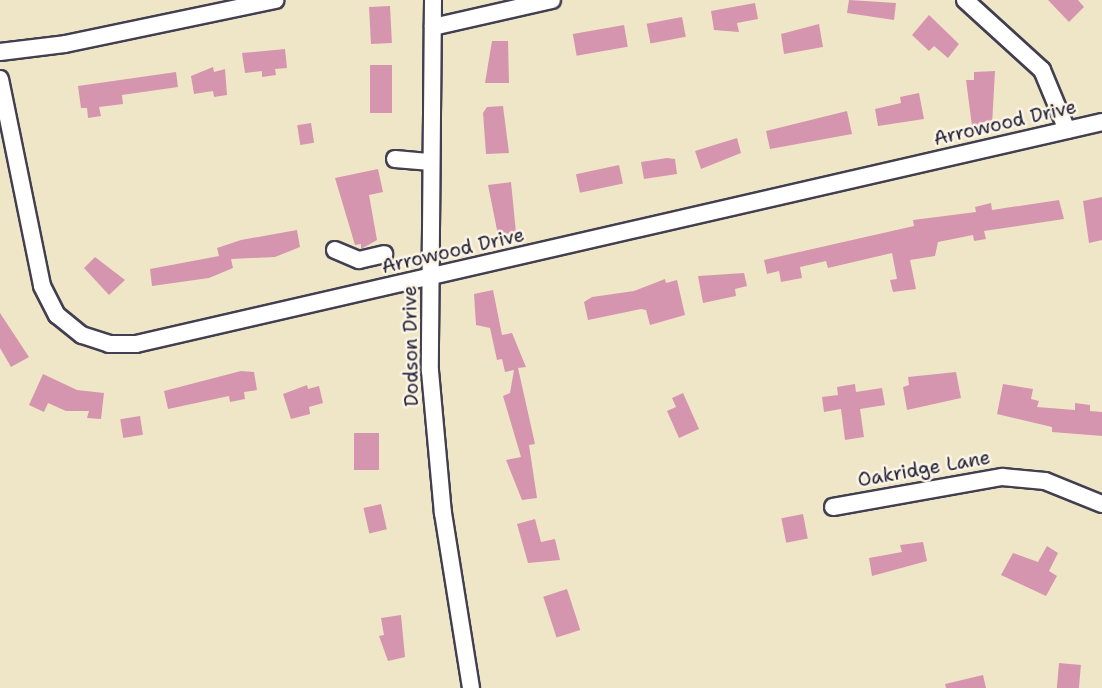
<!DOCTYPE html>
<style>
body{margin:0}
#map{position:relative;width:1102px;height:688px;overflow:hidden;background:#efe6c8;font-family:"Shantell Sans",sans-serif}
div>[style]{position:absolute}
.building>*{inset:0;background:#d695af;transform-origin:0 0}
.roads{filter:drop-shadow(2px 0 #413f50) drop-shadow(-2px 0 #413f50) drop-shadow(0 2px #413f50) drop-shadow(0 -2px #413f50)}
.minor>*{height:16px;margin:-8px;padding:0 8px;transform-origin:8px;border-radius:8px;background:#fff}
span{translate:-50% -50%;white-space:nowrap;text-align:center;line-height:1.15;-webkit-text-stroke:5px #fcf5e5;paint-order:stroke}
.street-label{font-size:19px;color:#22223b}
</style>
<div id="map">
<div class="building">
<i style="clip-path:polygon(849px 0,896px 3px,894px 20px,847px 13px)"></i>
<i style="clip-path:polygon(1048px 0,1078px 0,1084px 7px,1069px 22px)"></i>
<i style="clip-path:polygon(755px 3px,758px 19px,737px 23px,739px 32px,714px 30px,711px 11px)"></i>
<i style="left:390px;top:6px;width:37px;height:21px;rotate:87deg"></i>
<i style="clip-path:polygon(929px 15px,959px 44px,948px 58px,934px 46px,929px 51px,912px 35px)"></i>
<i style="left:682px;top:17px;width:20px;height:36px;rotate:79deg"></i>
<i style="clip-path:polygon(819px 24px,823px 47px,784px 54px,781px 34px)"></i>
<i style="left:624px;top:25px;width:22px;height:52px;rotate:80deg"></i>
<i style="clip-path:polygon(492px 41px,508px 41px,509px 83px,485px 83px)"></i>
<i style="clip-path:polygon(285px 49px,287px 68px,275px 69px,276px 75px,262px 77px,262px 71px,245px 73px,242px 53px)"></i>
<i style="left:370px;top:65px;width:22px;height:48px"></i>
<i style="clip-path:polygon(213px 67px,214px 72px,225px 69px,227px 95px,214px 97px,213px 91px,194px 94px,191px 76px)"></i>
<i style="clip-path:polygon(995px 71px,992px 125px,972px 126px,966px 80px,974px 80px,974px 72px)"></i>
<i style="clip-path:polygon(176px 72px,178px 87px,122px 95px,123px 104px,99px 107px,101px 116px,88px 118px,87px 108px,81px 108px,78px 86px)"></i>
<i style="clip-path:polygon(919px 93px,924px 119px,878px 126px,875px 109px,901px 103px,900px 97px)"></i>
<i style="clip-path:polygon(503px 106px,509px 153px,486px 154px,483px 113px,487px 107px)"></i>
<i style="clip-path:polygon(847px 111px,852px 134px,770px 149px,766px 131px)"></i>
<i style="left:311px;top:123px;width:20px;height:14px;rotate:81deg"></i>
<i style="clip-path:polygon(737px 138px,741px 153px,701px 169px,695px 151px)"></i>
<i style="clip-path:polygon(667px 158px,675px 159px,677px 174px,644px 179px,641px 162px)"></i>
<i style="left:619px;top:165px;width:19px;height:44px;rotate:78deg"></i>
<i style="clip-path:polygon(378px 169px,383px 192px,369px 195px,377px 240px,361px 249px,361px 244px,355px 245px,335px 178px)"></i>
<i style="clip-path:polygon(511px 182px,516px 233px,498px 235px,488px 185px)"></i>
<i style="clip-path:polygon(1102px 197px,1102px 240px,1089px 243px,1083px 201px)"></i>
<i style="clip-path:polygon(1059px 200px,1064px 219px,984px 231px,986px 239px,974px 241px,973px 235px,938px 242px,935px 256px,910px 260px,916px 289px,893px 292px,890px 280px,897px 279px,892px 253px,828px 268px,826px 261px,800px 267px,802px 278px,781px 282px,779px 271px,767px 274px,764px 260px,914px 226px,913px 220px,976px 212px,975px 207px,991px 203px,992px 210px)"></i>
<i style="clip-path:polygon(297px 230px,300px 247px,275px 257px,231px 259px,233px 268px,209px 278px,152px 286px,150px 269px,219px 256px,217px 248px,241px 240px)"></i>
<i style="clip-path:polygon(95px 257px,125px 280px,109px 295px,84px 268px)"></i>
<i style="clip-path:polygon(744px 273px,747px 286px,735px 289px,736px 296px,703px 303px,698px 276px)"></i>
<i style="clip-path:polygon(665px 279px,666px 283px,677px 280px,685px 315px,650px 325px,646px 310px,641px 309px,588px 320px,584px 302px,592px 297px,634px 291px)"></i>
<i style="clip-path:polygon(493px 290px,502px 335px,512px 333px,526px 367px,518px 368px,535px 444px,529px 445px,537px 498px,522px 500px,506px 460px,521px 457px,503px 396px,510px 393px,514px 370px,505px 372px,502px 359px,497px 360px,490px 328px,476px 325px,474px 294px)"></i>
<i style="clip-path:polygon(0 313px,29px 357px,11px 367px,0 348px)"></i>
<i style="clip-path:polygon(241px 371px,254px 372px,257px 390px,244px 392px,245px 399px,230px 402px,229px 396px,168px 409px,164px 391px)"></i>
<i style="clip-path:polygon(956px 372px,961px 398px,907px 410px,903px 387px,909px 385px,908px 377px)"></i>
<i style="clip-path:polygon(43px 374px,77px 390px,104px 393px,101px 419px,87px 418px,89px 411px,66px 411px,48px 403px,44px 412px,29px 405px)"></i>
<i style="clip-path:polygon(855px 384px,856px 392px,882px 388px,885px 405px,860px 409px,864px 437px,845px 440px,841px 409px,824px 412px,822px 397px,838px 395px,837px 387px)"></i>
<i style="clip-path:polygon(1003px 384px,1033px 389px,1031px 399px,1039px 401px,1037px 407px,1075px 410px,1075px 403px,1090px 405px,1090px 411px,1102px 412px,1102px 436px,1052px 432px,1052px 427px,997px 414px)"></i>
<i style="clip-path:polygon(307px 385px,308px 389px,319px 386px,323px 403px,309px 407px,310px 414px,291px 419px,283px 394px)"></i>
<i style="clip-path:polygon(683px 393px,699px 429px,679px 438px,667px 411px,676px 407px,672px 398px)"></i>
<i style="left:140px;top:416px;width:19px;height:20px;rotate:81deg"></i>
<i style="left:379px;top:433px;width:37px;height:25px;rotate:90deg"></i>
<i style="left:381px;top:504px;width:26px;height:18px;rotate:77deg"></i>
<i style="left:803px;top:514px;width:25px;height:22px;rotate:79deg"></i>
<i style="clip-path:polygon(535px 519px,541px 542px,555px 539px,560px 560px,528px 563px,517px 524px)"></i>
<i style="clip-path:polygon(923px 542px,927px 561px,872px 576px,869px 558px,902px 552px,900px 545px)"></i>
<i style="clip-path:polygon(1047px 546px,1058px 553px,1049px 571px,1057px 576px,1046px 596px,1001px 575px,1013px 553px,1038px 562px)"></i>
<i style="left:567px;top:589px;width:43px;height:25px;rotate:72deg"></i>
<i style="clip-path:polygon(401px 615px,405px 657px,388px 661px,379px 636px,384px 635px,381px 618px)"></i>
<i style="left:1059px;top:663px;width:22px;height:25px;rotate:5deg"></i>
<i style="clip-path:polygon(983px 675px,986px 688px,946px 688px,945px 684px)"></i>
</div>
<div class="roads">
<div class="minor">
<i style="left:433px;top:0;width:371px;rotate:90.5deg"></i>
<i style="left:430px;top:371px;width:143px;rotate:84.8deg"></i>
<i style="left:443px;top:513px;width:177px;rotate:80.9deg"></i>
<i style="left:965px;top:0;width:104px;rotate:42.3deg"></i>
<i style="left:1042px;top:70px;width:65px;rotate:67.4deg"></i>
<i style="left:433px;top:27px;width:122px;rotate:-12.8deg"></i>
<i style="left:0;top:52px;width:65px;rotate:-7deg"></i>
<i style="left:65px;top:44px;width:215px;rotate:-11.8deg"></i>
<i style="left:0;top:79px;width:211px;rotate:78.5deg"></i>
<i style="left:42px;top:286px;width:33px;rotate:63deg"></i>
<i style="left:57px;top:315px;width:32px;rotate:39deg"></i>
<i style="left:82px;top:335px;width:28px;rotate:18deg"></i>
<i style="left:109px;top:344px;width:27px"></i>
<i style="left:136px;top:344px;width:991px;rotate:-12.94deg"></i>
<i style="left:395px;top:159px;width:36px;rotate:5deg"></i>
<i style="left:335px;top:250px;width:26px;rotate:23deg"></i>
<i style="left:359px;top:260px;width:26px;rotate:-13deg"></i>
<i style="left:833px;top:507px;width:172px;rotate:-10.1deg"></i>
<i style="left:1002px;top:477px;width:43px;rotate:5.3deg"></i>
<i style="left:1045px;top:481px;width:61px;rotate:22deg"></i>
</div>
</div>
<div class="street-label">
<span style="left:1005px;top:123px;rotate:-13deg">Arrowood Drive</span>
<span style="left:453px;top:251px;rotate:-13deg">Arrowood Drive</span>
<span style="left:411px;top:346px;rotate:-91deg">Dodson Drive</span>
<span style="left:924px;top:469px;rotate:-10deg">Oakridge Lane</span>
</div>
</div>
